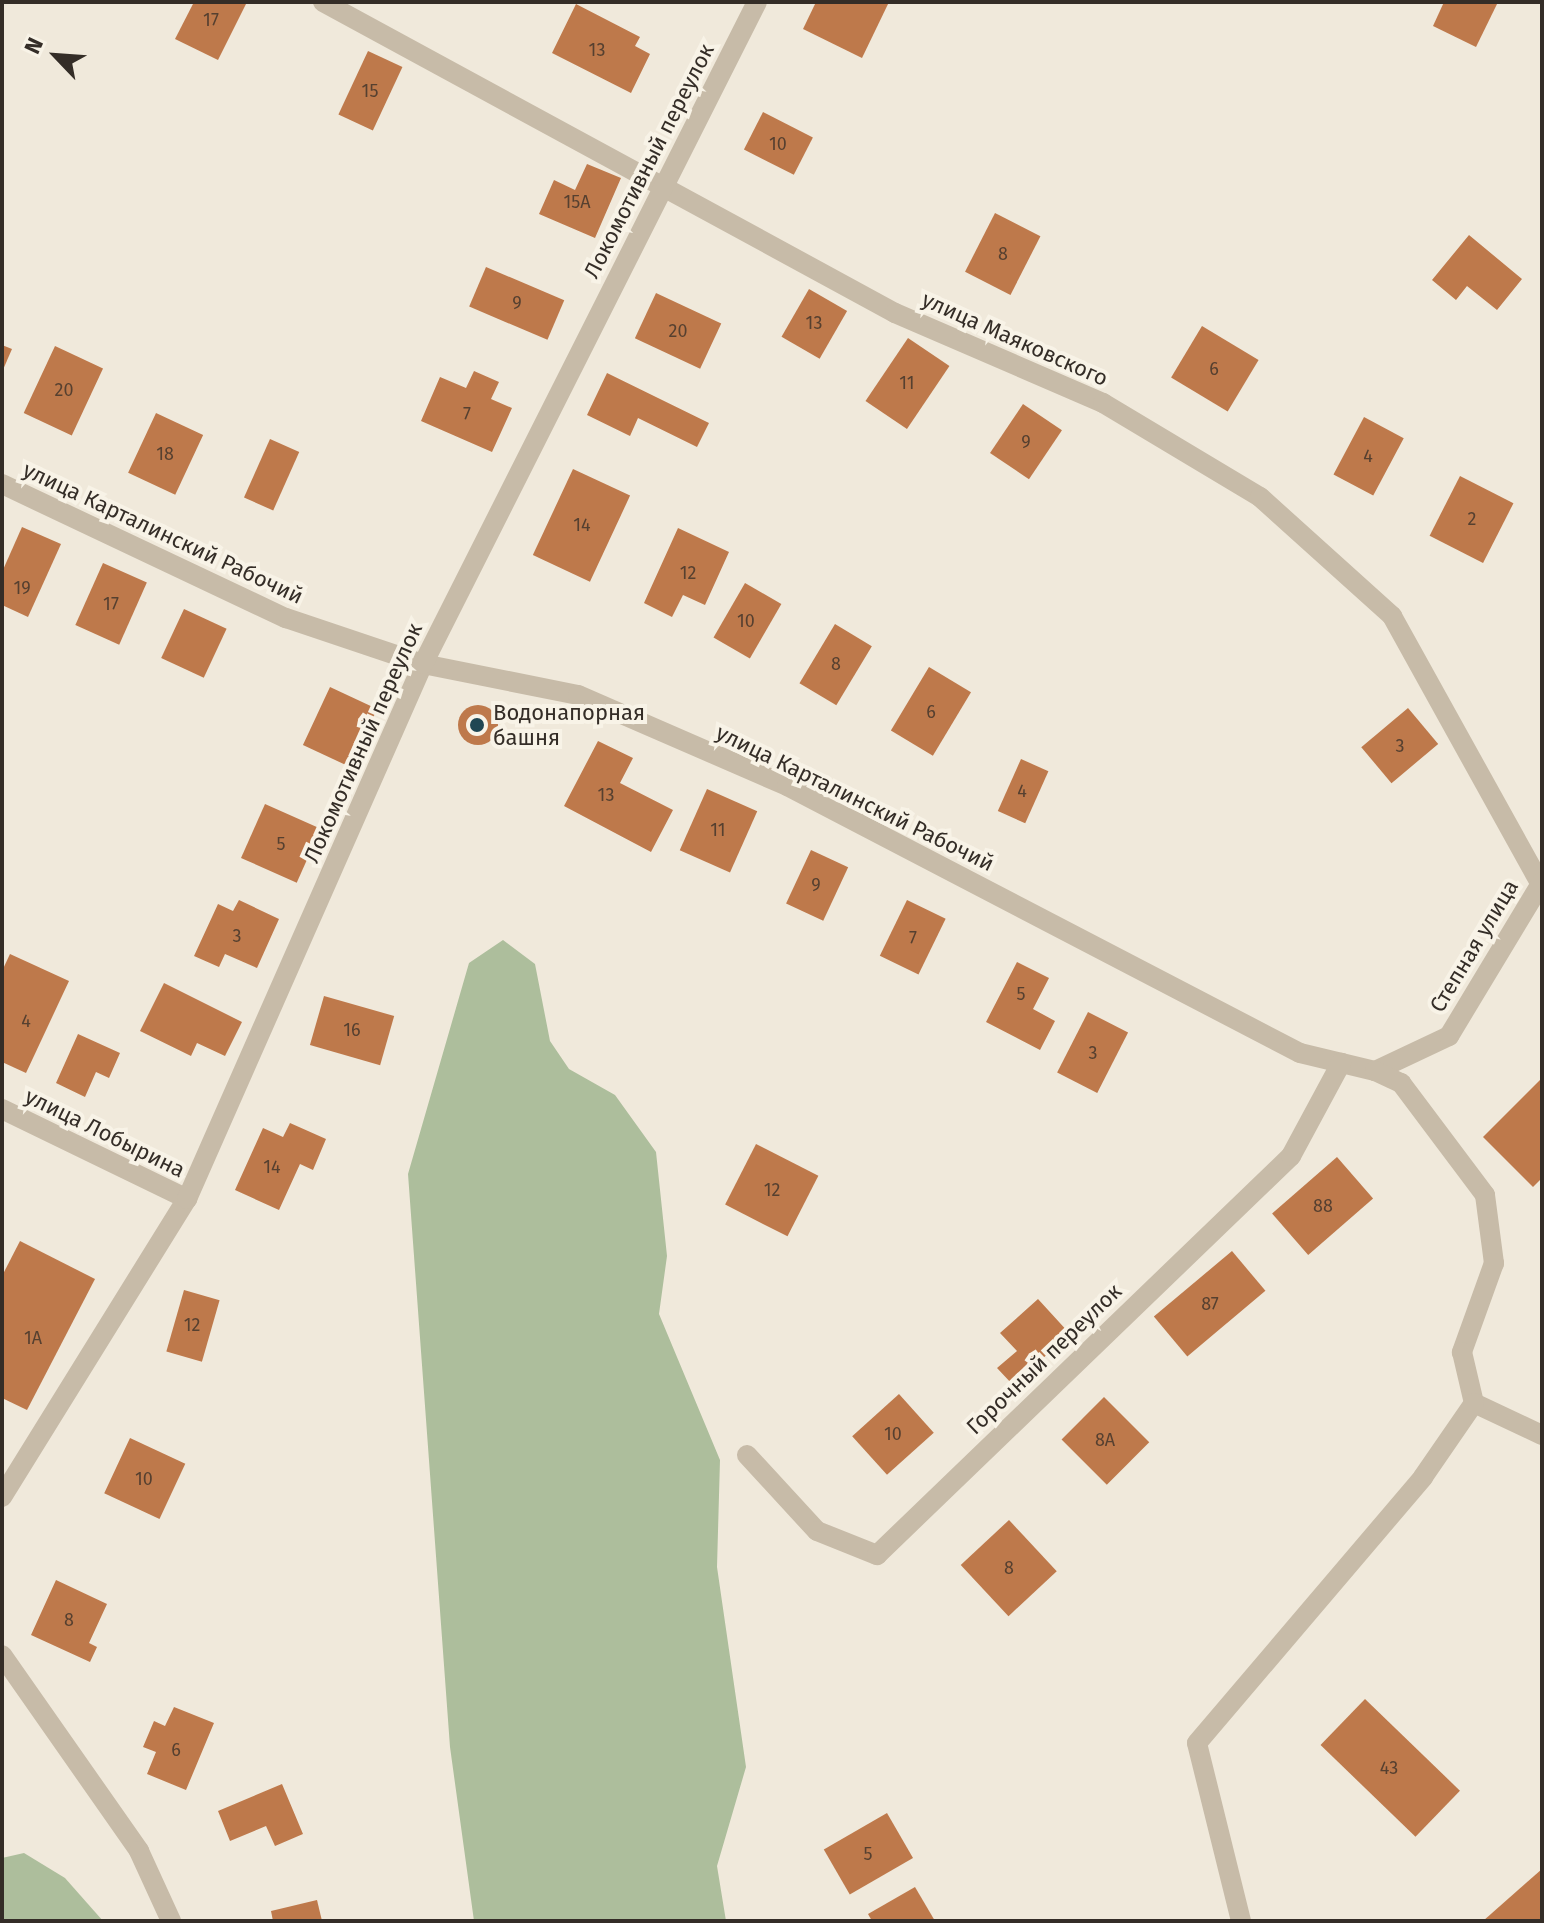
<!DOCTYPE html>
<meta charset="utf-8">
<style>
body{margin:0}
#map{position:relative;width:1544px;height:1923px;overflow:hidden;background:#f0e9db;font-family:"Fira Sans",sans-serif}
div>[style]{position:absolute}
.green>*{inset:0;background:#adbe9c}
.building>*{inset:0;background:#be794b;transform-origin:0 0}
.round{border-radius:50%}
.minor>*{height:20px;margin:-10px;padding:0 10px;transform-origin:10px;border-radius:10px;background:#c7bba8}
.dots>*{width:22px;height:22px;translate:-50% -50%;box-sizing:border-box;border:4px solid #f8f3e7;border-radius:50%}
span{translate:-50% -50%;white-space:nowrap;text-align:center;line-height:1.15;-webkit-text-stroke:8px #f8f3e7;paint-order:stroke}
.number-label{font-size:18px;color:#564030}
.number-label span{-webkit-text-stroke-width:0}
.street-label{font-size:22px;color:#342d27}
.poi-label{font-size:22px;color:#342d27}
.left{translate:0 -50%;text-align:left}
.frame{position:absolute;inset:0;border:4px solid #342d27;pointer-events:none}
.north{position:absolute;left:16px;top:16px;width:80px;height:80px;-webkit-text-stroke:6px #f8f3e7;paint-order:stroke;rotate:295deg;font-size:22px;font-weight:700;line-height:32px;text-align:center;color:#342d27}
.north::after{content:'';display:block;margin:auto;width:28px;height:36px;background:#342d27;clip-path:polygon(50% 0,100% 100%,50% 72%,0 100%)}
</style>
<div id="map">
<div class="green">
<i style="clip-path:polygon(503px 940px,535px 964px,550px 1041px,569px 1069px,615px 1095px,656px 1152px,667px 1256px,659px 1314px,720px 1460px,717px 1567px,746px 1767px,717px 1866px,726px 1921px,474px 1921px,450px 1747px,408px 1174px,469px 963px)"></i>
<i style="clip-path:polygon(24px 1853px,65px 1878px,103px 1921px,2px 1921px,2px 1858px)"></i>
</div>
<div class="building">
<i style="clip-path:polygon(194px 2px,247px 2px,218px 60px,175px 39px)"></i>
<i style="clip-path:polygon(816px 2px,889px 2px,862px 58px,803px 29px)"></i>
<i style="clip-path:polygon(1444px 2px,1498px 2px,1476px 47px,1433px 26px)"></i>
<i style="clip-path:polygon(576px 4px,640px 37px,635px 46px,650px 54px,631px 93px,552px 53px)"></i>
<i style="left:368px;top:51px;width:38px;height:70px;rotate:25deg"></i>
<i style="left:763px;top:112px;width:56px;height:42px;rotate:27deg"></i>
<i style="clip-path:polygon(587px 164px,621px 178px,595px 238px,539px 214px,554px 180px,575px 190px)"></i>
<i style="left:995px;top:213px;width:51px;height:66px;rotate:27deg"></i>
<i style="clip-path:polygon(1469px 235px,1522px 279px,1497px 310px,1467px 286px,1456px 300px,1432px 280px)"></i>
<i style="left:486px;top:267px;width:85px;height:43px;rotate:23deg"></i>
<i style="left:809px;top:289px;width:44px;height:55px;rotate:30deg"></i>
<i style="left:656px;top:293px;width:72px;height:50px;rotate:25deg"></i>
<i style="left:1202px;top:326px;width:66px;height:60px;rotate:31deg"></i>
<i style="left:908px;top:338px;width:50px;height:76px;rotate:34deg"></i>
<i style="clip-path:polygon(2px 345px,12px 349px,2px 372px)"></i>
<i style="left:55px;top:346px;width:53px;height:74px;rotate:25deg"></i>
<i style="clip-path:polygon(474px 371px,499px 382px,491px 399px,512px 408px,492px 452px,421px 421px,440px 377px,466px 388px)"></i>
<i style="clip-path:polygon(607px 373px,709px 423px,697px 447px,638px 418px,630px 436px,587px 415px)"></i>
<i style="left:1023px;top:404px;width:47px;height:59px;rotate:34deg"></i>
<i style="left:156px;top:413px;width:52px;height:66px;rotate:25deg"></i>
<i style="left:1364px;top:417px;width:45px;height:65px;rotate:28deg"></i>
<i style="left:270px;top:439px;width:32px;height:64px;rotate:24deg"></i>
<i style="left:573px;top:469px;width:63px;height:95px;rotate:25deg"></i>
<i style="left:1460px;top:476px;width:60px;height:67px;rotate:27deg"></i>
<i style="clip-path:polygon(22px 527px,61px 544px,28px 617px,2px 605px,2px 572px)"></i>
<i style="clip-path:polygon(678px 528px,729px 552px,705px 605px,683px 595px,672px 617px,644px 603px)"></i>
<i style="left:103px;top:563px;width:48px;height:68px;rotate:24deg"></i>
<i style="left:745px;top:583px;width:42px;height:63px;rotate:30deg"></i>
<i style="left:184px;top:609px;width:47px;height:54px;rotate:25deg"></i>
<i style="left:835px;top:624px;width:43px;height:69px;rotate:31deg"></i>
<i style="left:929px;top:667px;width:49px;height:74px;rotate:31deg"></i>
<i style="left:330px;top:687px;width:52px;height:64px;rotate:25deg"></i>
<i class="round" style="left:458px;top:705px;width:40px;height:40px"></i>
<i style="left:1408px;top:708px;width:47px;height:61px;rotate:50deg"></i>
<i style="clip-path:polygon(598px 741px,633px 758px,620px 783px,673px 810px,651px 852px,564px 806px)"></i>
<i style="left:1021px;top:759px;width:30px;height:57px;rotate:24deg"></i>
<i style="left:707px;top:789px;width:55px;height:67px;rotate:24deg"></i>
<i style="left:265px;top:804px;width:61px;height:59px;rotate:24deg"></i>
<i style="left:811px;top:850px;width:41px;height:59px;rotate:25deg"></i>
<i style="clip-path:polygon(239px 900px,279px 919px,257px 968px,225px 954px,219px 967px,194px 956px,218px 904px,233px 911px)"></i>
<i style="left:907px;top:900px;width:43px;height:62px;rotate:26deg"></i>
<i style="clip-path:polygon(10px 954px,69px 981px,26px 1073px,2px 1062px,2px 971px)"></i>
<i style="clip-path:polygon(1017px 962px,1049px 978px,1033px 1009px,1055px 1021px,1040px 1050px,986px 1022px)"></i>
<i style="clip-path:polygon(164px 983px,242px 1022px,225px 1056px,197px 1043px,191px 1056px,140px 1031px)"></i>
<i style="left:324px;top:996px;width:73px;height:51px;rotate:16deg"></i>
<i style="left:1088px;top:1012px;width:45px;height:68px;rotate:27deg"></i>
<i style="clip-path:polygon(78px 1034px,120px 1053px,109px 1078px,96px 1072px,85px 1097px,56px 1083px)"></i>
<i style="clip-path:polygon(1542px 1078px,1542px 1178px,1533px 1187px,1483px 1137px)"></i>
<i style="clip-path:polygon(290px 1123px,326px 1139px,313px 1170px,300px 1164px,279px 1210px,235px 1190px,263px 1128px,283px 1137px)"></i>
<i style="left:756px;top:1144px;width:70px;height:68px;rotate:27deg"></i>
<i style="left:1337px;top:1157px;width:55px;height:86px;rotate:49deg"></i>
<i style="clip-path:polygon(20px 1241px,95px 1279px,27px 1410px,2px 1398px,2px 1276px)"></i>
<i style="left:1232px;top:1251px;width:52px;height:102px;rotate:50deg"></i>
<i style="left:184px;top:1290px;width:37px;height:64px;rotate:16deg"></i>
<i style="clip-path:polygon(1038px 1299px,1070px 1334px,1013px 1385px,997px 1368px,1017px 1351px,1000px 1333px)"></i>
<i style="left:899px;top:1394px;width:52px;height:63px;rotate:48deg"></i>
<i style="left:1104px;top:1397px;width:64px;height:60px;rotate:45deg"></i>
<i style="left:130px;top:1438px;width:61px;height:61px;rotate:25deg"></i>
<i style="left:1009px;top:1520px;width:70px;height:66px;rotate:47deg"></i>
<i style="clip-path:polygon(56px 1580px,107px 1604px,89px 1643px,97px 1647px,90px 1662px,31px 1635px)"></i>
<i style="left:1365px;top:1699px;width:132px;height:64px;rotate:44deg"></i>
<i style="clip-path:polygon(174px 1707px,214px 1723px,186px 1790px,147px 1774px,156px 1752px,143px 1747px,154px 1721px,165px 1726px)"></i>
<i style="clip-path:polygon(282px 1784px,303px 1834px,275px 1846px,266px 1826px,230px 1841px,218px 1811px)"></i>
<i style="left:887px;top:1813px;width:52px;height:73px;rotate:60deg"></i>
<i style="clip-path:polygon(1542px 1869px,1542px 1921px,1483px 1921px)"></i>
<i style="clip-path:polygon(915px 1887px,935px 1921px,872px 1921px,868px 1914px)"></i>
<i style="clip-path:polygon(317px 1900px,322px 1921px,273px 1921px,271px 1911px)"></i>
</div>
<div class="minor">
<i style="left:323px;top:2px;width:651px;rotate:28.53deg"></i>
<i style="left:895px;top:313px;width:227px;rotate:23.4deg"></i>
<i style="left:1103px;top:403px;width:183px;rotate:30.9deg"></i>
<i style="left:1260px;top:497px;width:178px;rotate:42deg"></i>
<i style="left:1392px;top:616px;width:305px;rotate:61deg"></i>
<i style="left:2px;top:484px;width:314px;rotate:25.3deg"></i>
<i style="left:286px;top:618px;width:145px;rotate:18.6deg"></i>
<i style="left:423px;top:664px;width:158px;rotate:11.3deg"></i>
<i style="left:578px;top:695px;width:228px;rotate:23.5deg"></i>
<i style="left:787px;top:786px;width:578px;rotate:27.5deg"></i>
<i style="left:1300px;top:1053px;width:77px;rotate:13.5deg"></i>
<i style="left:1375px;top:1071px;width:82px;rotate:-25.3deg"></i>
<i style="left:1449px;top:1036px;width:180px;rotate:-58.9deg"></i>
<i style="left:1375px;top:1071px;width:29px;rotate:25deg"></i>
<i style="left:1401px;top:1083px;width:140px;rotate:53.1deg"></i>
<i style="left:1485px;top:1195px;width:69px;rotate:82.5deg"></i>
<i style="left:1494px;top:1263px;width:95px;rotate:109.8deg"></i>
<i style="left:1462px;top:1352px;width:52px;rotate:76.8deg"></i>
<i style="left:1474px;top:1403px;width:75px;rotate:25.2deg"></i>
<i style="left:2px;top:1109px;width:206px;rotate:25.9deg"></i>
<i style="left:747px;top:1455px;width:103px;rotate:47.4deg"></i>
<i style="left:817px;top:1531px;width:65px;rotate:21.8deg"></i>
<i style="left:877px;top:1555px;width:575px;rotate:-43.94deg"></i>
<i style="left:1291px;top:1156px;width:106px;rotate:-61.7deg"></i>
<i style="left:2px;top:1497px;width:351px;rotate:-58.2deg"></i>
<i style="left:187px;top:1199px;width:585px;rotate:-66.2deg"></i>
<i style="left:423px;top:664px;width:741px;rotate:-63.23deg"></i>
<i style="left:2px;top:1655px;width:239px;rotate:55deg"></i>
<i style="left:139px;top:1851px;width:77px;rotate:65.4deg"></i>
<i style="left:1241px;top:1921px;width:183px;rotate:-103.9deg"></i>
<i style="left:1197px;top:1743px;width:349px;rotate:-49.6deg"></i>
<i style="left:1423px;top:1477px;width:90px;rotate:-55.4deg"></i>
</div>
<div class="dots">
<i style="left:477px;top:725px;background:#204753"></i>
</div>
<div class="number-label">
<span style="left:211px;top:20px">17</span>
<span style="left:597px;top:50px">13</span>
<span style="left:370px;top:91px">15</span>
<span style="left:778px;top:144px">10</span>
<span style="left:577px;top:202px">15А</span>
<span style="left:1003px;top:254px">8</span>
<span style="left:517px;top:303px">9</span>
<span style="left:814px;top:323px">13</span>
<span style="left:678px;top:331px">20</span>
<span style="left:1214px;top:369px">6</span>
<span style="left:907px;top:383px">11</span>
<span style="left:64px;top:390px">20</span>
<span style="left:467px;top:414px">7</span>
<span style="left:1026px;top:442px">9</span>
<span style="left:165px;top:454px">18</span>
<span style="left:1368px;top:456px">4</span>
<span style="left:1472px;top:519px">2</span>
<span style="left:582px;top:525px">14</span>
<span style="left:688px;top:573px">12</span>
<span style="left:22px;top:588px">19</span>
<span style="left:111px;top:604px">17</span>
<span style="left:746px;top:621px">10</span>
<span style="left:836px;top:664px">8</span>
<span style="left:931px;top:712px">6</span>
<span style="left:1400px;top:746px">3</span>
<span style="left:1022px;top:791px">4</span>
<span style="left:606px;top:795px">13</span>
<span style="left:718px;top:830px">11</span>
<span style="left:281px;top:844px">5</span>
<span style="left:816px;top:885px">9</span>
<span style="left:237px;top:936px">3</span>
<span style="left:913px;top:938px">7</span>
<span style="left:1021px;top:994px">5</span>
<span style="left:26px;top:1021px">4</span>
<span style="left:352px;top:1030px">16</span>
<span style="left:1093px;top:1053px">3</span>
<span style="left:272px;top:1167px">14</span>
<span style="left:772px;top:1190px">12</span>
<span style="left:1323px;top:1206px">88</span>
<span style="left:1210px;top:1304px">87</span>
<span style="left:192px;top:1325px">12</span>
<span style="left:33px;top:1338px">1А</span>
<span style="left:893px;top:1434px">10</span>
<span style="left:1105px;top:1440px">8А</span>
<span style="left:144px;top:1479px">10</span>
<span style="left:1009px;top:1568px">8</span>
<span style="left:69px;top:1620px">8</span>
<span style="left:176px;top:1750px">6</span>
<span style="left:1389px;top:1768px">43</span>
<span style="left:868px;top:1854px">5</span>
</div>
<div class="street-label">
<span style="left:649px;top:161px;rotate:-63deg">Локомотивный переулок</span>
<span style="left:1015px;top:339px;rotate:24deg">улица Маяковского</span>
<span style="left:163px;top:533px;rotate:25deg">улица Карталинский Рабочий</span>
<span style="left:363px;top:743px;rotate:-66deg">Локомотивный переулок</span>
<span style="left:855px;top:798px;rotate:26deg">улица Карталинский Рабочий</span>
<span style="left:1474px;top:946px;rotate:-59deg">Степная улица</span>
<span style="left:105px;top:1133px;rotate:26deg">улица Лобырина</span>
<span style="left:1044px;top:1359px;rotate:-44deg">Горочный переулок</span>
</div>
<div class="poi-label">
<span class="left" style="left:493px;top:725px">Водонапорная<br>башня</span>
</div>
<div class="frame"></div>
<div class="north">N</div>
</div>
